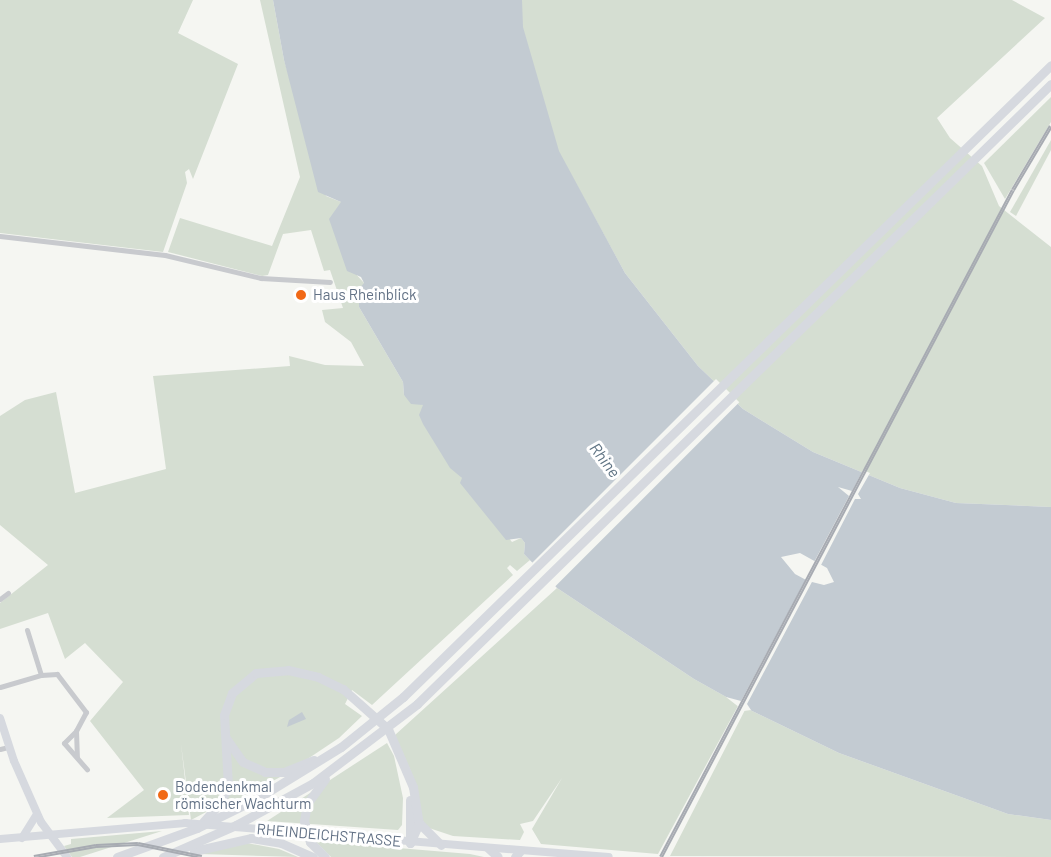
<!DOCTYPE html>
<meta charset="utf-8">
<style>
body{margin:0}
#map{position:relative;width:1051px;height:857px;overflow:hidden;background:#f5f6f2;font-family:Barlow,sans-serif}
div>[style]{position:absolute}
.green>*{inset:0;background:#d5ded2}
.water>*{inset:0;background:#c3cbd2}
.pier>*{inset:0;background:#f5f6f2;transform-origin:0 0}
.minor>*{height:5px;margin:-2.5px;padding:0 2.5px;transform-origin:2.5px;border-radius:2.5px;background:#c8cace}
.secondary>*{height:8px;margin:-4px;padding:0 4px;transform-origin:4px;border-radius:4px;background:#d6d9df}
.motorway>*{height:9px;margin:-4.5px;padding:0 4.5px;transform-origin:4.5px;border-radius:4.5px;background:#d6d9df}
.rail>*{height:4px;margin-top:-2px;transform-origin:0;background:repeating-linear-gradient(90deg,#fff 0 4.5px,#a7abb2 0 9px);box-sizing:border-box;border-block:2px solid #a7abb2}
.dots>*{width:16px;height:16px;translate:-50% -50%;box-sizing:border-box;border:3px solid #fff;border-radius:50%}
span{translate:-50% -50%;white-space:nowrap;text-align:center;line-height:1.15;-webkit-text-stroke:6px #fff;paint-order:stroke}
.poi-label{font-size:15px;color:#627185}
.left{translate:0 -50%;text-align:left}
.street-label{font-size:15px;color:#627185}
.water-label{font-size:16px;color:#5e7383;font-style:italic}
</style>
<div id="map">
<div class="green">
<i style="clip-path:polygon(0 0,193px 0,178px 33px,238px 64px,193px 179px,189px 169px,185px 172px,187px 183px,163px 252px,0 233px)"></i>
<i style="clip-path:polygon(260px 0,273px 0,284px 60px,326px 196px,341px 202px,355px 273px,364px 283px,359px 307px,403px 382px,404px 395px,423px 405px,462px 478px,512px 542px,521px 538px,525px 543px,524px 554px,530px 560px,517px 571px,510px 565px,507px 568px,513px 575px,372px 705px,352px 690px,345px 704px,362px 716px,339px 738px,282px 776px,220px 810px,210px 810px,191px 820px,181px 744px,189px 815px,107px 818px,144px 790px,90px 721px,123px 682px,85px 643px,65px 659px,48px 613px,0 629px,0 603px,48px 565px,0 525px,0 416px,25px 400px,56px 392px,75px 493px,166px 469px,153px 376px,290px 366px,289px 356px,325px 365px,364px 366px,351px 342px,325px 322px,322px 310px,343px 308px,330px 270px,324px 271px,311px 230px,283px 234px,268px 275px,262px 276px,168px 252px,180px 218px,272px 246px,300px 177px)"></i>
<i style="clip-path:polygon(520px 0,1012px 0,1045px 18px,937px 118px,950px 138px,982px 166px,999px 206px,1051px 247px,1051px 507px,956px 503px,900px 488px,813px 452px,743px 409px,698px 366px,625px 273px,557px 149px,521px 22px)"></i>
<i style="clip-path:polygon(1051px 97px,1051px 122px,1005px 199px,984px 163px)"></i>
<i style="clip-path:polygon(1051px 140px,1051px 150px,1016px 216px,1010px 212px)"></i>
<i style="clip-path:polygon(557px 588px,694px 679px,739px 704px,658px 854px,541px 844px,532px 829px,562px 778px,533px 821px,520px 824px,524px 832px,520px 840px,453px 836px,423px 826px,412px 774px,395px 735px)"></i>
<i style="clip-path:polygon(746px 708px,839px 753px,1008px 814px,1051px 820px,1051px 857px,670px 856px)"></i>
<i style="clip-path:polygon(387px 743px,394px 756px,403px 798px,402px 825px,398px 830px,267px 821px)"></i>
<i style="clip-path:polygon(162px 831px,80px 857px,72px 857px,64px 846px,71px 844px,71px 839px)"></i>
<i style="clip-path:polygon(315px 841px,470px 854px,484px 857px,331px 857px)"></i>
<i style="clip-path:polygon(247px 843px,279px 849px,298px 857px,200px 854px)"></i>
</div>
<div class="water">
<i style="clip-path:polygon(evenodd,273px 0,522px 0,523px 27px,559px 151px,625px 273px,698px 366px,743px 409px,813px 452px,900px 488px,956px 503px,1051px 507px,1051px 820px,1008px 814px,839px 753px,746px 708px,694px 679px,557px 588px,524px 554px,525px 543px,521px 538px,506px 540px,460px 483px,462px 478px,450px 468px,423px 424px,419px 415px,423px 405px,411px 404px,404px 395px,403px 382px,359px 307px,359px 289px,364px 283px,361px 277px,347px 271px,329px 219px,341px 202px,318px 192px,284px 60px,273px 0,800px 553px,827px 568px,834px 582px,824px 585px,808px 581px,795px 574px,781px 557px,800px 553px)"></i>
<i style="clip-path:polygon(302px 712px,306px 719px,287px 727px,289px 720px)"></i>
</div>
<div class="pier">
<i style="left:716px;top:379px;width:33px;height:263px;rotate:45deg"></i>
<i style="clip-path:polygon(863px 470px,870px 473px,858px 494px,861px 499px,855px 499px,820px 567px,813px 564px,849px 496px,838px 487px,852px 491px)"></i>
<i style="clip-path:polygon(807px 577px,813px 580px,747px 704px,751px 710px,744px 711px,726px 697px,741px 701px)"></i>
</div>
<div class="minor">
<i style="left:0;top:236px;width:166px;rotate:6.6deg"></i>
<i style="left:165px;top:255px;width:99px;rotate:13.5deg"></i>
<i style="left:261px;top:278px;width:69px;rotate:3.3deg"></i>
<i style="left:0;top:599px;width:10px;rotate:-37deg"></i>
<i style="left:27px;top:630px;width:47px;rotate:72.7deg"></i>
<i style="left:0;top:687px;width:43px;rotate:-16.3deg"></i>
<i style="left:41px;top:675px;width:16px;rotate:-4deg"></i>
<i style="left:57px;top:674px;width:48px;rotate:52.7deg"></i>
<i style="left:86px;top:712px;width:21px;rotate:118deg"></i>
<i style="left:76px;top:731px;width:17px;rotate:135deg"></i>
<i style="left:64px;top:743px;width:35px;rotate:49deg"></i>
<i style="left:76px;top:731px;width:26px;rotate:88deg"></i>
<i style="left:0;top:749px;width:8px;rotate:-14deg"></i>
</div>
<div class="secondary">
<i style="left:0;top:718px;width:45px;rotate:72deg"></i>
<i style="left:14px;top:761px;width:67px;rotate:66.1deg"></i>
<i style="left:41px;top:822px;width:44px;rotate:53.4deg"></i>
<i style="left:22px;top:838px;width:28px;rotate:-58deg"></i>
<i style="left:0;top:839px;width:186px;rotate:-4.9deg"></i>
<i style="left:185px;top:823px;width:425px;rotate:4.6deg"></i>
</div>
<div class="motorway">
<i style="left:226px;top:738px;width:29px;rotate:55deg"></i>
<i style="left:243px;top:762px;width:24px;rotate:24deg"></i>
<i style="left:265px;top:772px;width:19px"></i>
<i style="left:284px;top:772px;width:32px;rotate:-22deg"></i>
<i style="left:325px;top:779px;width:31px;rotate:126deg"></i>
<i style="left:307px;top:804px;width:17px;rotate:100deg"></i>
<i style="left:304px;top:821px;width:22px;rotate:74deg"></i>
<i style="left:310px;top:842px;width:21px;rotate:45deg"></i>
<i style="left:410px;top:800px;width:43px;rotate:90deg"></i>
<i style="left:203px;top:822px;width:27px;rotate:-48deg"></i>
<i style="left:221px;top:802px;width:17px;rotate:-66deg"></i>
<i style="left:228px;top:786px;width:71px;rotate:-93.2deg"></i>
<i style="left:224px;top:715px;width:23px;rotate:-70deg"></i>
<i style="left:232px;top:693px;width:31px;rotate:-40deg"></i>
<i style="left:256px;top:673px;width:32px;rotate:-5deg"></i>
<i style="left:288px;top:670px;width:31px;rotate:13deg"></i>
<i style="left:318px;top:677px;width:28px;rotate:26deg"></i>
<i style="left:343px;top:689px;width:60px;rotate:41.6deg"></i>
<i style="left:388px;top:729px;width:63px;rotate:66.7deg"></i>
<i style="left:413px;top:787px;width:36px;rotate:81deg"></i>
<i style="left:419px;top:823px;width:22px;rotate:114deg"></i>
<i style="left:419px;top:823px;width:31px;rotate:45deg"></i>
<i style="left:488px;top:848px;width:13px;rotate:42deg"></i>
<i style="left:194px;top:851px;width:58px;rotate:-12.8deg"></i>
<i style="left:251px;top:838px;width:30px;rotate:9deg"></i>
<i style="left:281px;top:843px;width:35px;rotate:24deg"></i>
<i style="left:117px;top:857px;width:85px;rotate:-19.9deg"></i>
<i style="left:197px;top:828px;width:68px;rotate:-26.2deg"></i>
<i style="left:258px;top:798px;width:97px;rotate:-31.6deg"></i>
<i style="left:341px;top:747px;width:80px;rotate:-38.9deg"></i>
<i style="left:403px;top:697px;width:905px;rotate:-44.28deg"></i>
<i style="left:163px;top:857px;width:80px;rotate:-23.7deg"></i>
<i style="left:236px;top:825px;width:88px;rotate:-28.6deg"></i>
<i style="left:313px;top:783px;width:131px;rotate:-37.2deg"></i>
<i style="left:417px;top:704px;width:887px;rotate:-44.36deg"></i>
<i style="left:515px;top:857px;width:8px;rotate:-50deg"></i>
</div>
<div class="rail">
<i style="left:34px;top:857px;width:63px;rotate:-10.1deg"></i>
<i style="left:96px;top:846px;width:42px;rotate:-2.7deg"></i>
<i style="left:138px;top:844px;width:65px;rotate:11.5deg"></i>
<i style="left:661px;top:857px;width:754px;rotate:-62.18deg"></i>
<i style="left:1013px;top:190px;width:74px;rotate:-59.3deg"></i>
</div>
<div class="dots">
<i style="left:301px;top:295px;background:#f16916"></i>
<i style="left:163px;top:795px;background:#f16916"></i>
</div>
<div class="poi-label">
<span class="left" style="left:313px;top:295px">Haus Rheinblick</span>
<span class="left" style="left:175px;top:795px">Bodendenkmal<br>römischer Wachturm</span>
</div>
<div class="street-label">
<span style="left:329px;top:835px;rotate:5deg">RHEINDEICHSTRASSE</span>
</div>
<div class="water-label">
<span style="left:605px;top:460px;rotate:53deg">Rhine</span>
</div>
</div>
